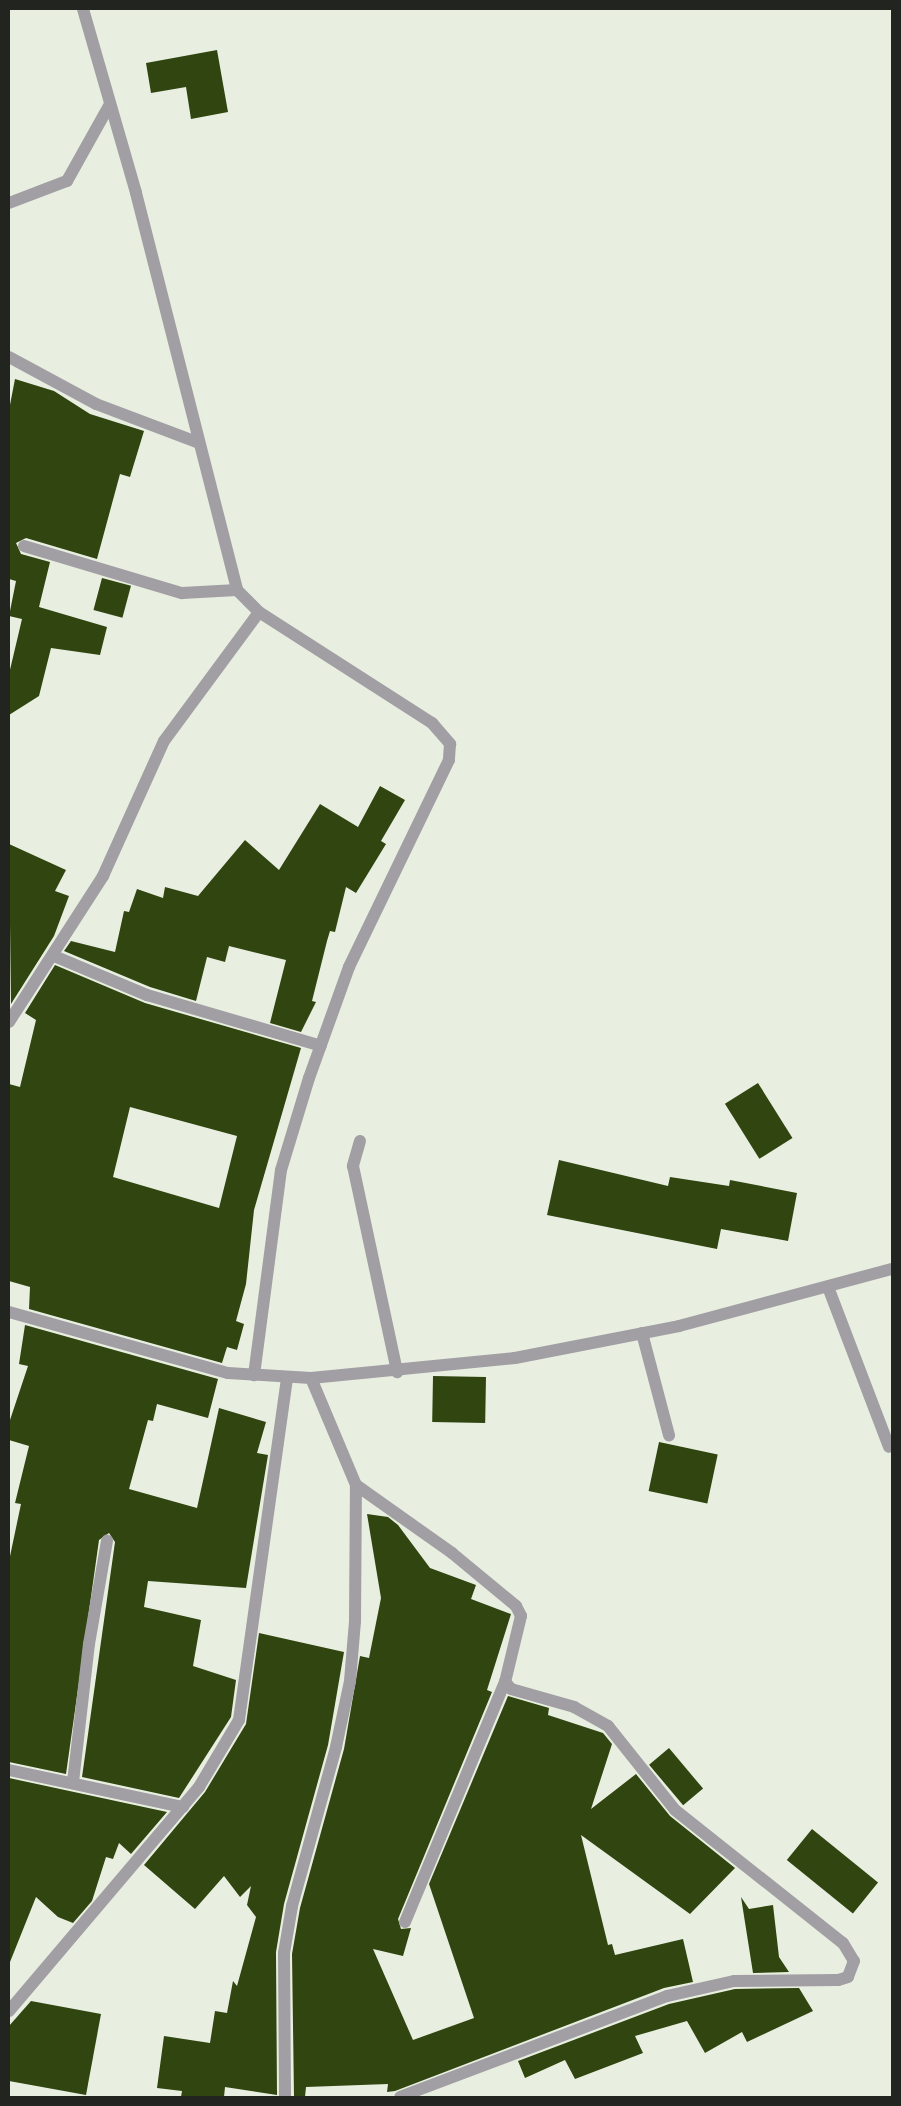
<!DOCTYPE html>
<style>
body{margin:0}
#map{position:relative;width:901px;height:2106px;overflow:hidden;background:#e8efe0;font-family:"Archivo Narrow",sans-serif}
div>[style]{position:absolute}
.building>*{inset:0;background:#30450f;transform-origin:0 0}
.lane>*{height:12px;margin:-6px;padding:0 6px;transform-origin:6px;border-radius:6px;background:#a19ea4}
.street>*{height:12px;margin:-6px;padding:0 6px;transform-origin:6px;border-radius:6px;background:#a19ea4}
span{translate:-50% -50%;white-space:nowrap;text-align:center;line-height:1.15;-webkit-text-stroke:5px #f5fcee;paint-order:stroke}
.frame{position:absolute;inset:0;border:10px solid #22241f;pointer-events:none}
</style>
<div id="map">
<div class="building">
<i style="clip-path:polygon(217px 50px,228px 112px,191px 119px,186px 87px,151px 93px,146px 63px)"></i>
<i style="clip-path:polygon(15px 379px,54px 391px,90px 414px,144px 431px,130px 477px,120px 474px,97px 559px,26px 538px,16px 543px,21px 554px,50px 562px,39px 607px,107px 627px,100px 655px,51px 648px,39px 696px,9px 715px,9px 674px,22px 619px,9px 616px,16px 581px,9px 579px,9px 410px)"></i>
<i style="left:102px;top:578px;width:30px;height:33px;rotate:15deg"></i>
<i style="clip-path:polygon(380px 786px,405px 800px,381px 841px,386px 844px,356px 893px,346px 887px,335px 932px,330px 931px,327px 941px,312px 1001px,316px 1002px,301px 1032px,270px 1023px,286px 960px,229px 946px,225px 962px,207px 957px,196px 1001px,150px 987px,64px 951px,71px 941px,115px 952px,124px 911px,129px 912px,137px 889px,163px 898px,165px 887px,198px 896px,245px 840px,279px 870px,320px 804px,358px 827px)"></i>
<i style="clip-path:polygon(9px 844px,66px 870px,55px 891px,69px 896px,54px 936px,11px 1004px)"></i>
<i style="clip-path:polygon(evenodd,55px 965px,145px 1003px,301px 1048px,254px 1210px,246px 1284px,236px 1321px,244px 1324px,237px 1350px,227px 1347px,222px 1363px,29px 1309px,30px 1287px,9px 1281px,9px 1084px,20px 1087px,36px 1020px,25px 1013px,55px 965px,130px 1107px,237px 1136px,219px 1208px,113px 1177px,130px 1107px)"></i>
<i style="left:758px;top:1083px;width:65px;height:39px;rotate:58deg"></i>
<i style="clip-path:polygon(559px 1160px,668px 1186px,670px 1177px,729px 1186px,730px 1180px,797px 1193px,788px 1241px,721px 1229px,717px 1249px,547px 1215px)"></i>
<i style="clip-path:polygon(25px 1325px,218px 1379px,208px 1418px,157px 1404px,153px 1421px,148px 1420px,129px 1489px,197px 1508px,219px 1408px,266px 1422px,257px 1453px,268px 1455px,246px 1588px,148px 1581px,144px 1607px,201px 1620px,193px 1666px,236px 1680px,231px 1717px,179px 1798px,82px 1777px,115px 1542px,109px 1533px,99px 1540px,66px 1774px,9px 1762px,9px 1561px,21px 1504px,15px 1503px,29px 1446px,9px 1440px,9px 1423px,28px 1366px,19px 1364px)"></i>
<i style="left:433px;top:1376px;width:53px;height:46px;rotate:1deg"></i>
<i style="left:659px;top:1442px;width:60px;height:50px;rotate:12deg"></i>
<i style="clip-path:polygon(367px 1514px,388px 1517px,398px 1525px,430px 1568px,476px 1585px,471px 1599px,511px 1614px,487px 1690px,492px 1692px,398px 1919px,401px 1929px,411px 1928px,403px 1956px,373px 1949px,413px 2040px,474px 2018px,429px 1884px,508px 1696px,549px 1708px,548px 1715px,603px 1733px,612px 1744px,591px 1809px,636px 1774px,670px 1816px,735px 1868px,690px 1914px,581px 1835px,608px 1945px,612px 1944px,615px 1955px,683px 1939px,693px 1982px,664px 1988px,395px 2091px,387px 2092px,388px 2084px,306px 2087px,305px 2097px,294px 2097px,292px 1954px,300px 1908px,344px 1749px,360px 1656px,369px 1658px,381px 1598px)"></i>
<i style="clip-path:polygon(259px 1633px,344px 1652px,328px 1745px,284px 1904px,276px 1952px,277px 2095px,225px 2087px,224px 2097px,181px 2097px,182px 2091px,157px 2088px,164px 2036px,210px 2043px,215px 2011px,227px 2013px,233px 1981px,237px 1986px,256px 1917px,247px 1905px,251px 1886px,240px 1897px,224px 1876px,195px 1909px,144px 1865px,205px 1792px,246px 1724px)"></i>
<i style="left:669px;top:1748px;width:53px;height:26px;rotate:50deg"></i>
<i style="clip-path:polygon(9px 1778px,167px 1812px,131px 1854px,119px 1843px,113px 1859px,106px 1857px,92px 1901px,73px 1923px,58px 1917px,36px 1897px,10px 1962px)"></i>
<i style="left:812px;top:1829px;width:85px;height:40px;rotate:39deg"></i>
<i style="clip-path:polygon(741px 1897px,749px 1909px,773px 1905px,779px 1957px,789px 1972px,753px 1973px)"></i>
<i style="clip-path:polygon(799px 1988px,813px 2011px,747px 2042px,742px 2032px,705px 2053px,687px 2021px,635px 2036px,643px 2053px,575px 2079px,565px 2060px,525px 2078px,518px 2061px,669px 2004px,735px 1989px)"></i>
<i style="clip-path:polygon(31px 2001px,101px 2014px,86px 2095px,9px 2081px,9px 2026px)"></i>
</div>
<div class="lane">
<i style="left:828px;top:1287px;width:171px;rotate:69.1deg"></i>
<i style="left:642px;top:1333px;width:106px;rotate:75.2deg"></i>
</div>
<div class="street">
<i style="left:83px;top:9px;width:191px;rotate:73.9deg"></i>
<i style="left:136px;top:193px;width:410px;rotate:75.7deg"></i>
<i style="left:237px;top:590px;width:31px;rotate:45deg"></i>
<i style="left:259px;top:612px;width:206px;rotate:32.7deg"></i>
<i style="left:432px;top:723px;width:28px;rotate:49deg"></i>
<i style="left:450px;top:744px;width:16px;rotate:94deg"></i>
<i style="left:449px;top:760px;width:230px;rotate:115.8deg"></i>
<i style="left:349px;top:967px;width:118px;rotate:109.8deg"></i>
<i style="left:309px;top:1078px;width:96px;rotate:106.9deg"></i>
<i style="left:281px;top:1170px;width:207px;rotate:97.5deg"></i>
<i style="left:9px;top:203px;width:62px;rotate:-20.8deg"></i>
<i style="left:67px;top:181px;width:88px;rotate:-60.8deg"></i>
<i style="left:9px;top:357px;width:99px;rotate:28.4deg"></i>
<i style="left:96px;top:404px;width:110px;rotate:20.7deg"></i>
<i style="left:24px;top:546px;width:165px;rotate:16.6deg"></i>
<i style="left:182px;top:593px;width:55px;rotate:-3.1deg"></i>
<i style="left:54px;top:956px;width:101px;rotate:22.8deg"></i>
<i style="left:147px;top:995px;width:181px;rotate:16.3deg"></i>
<i style="left:9px;top:1022px;width:174px;rotate:-57.2deg"></i>
<i style="left:103px;top:876px;width:148px;rotate:-65.7deg"></i>
<i style="left:164px;top:741px;width:160px;rotate:-53.6deg"></i>
<i style="left:360px;top:1141px;width:26px;rotate:106deg"></i>
<i style="left:353px;top:1166px;width:211px;rotate:77.9deg"></i>
<i style="left:9px;top:1312px;width:227px;rotate:15.6deg"></i>
<i style="left:228px;top:1373px;width:83px;rotate:3.4deg"></i>
<i style="left:311px;top:1378px;width:205px;rotate:-5.6deg"></i>
<i style="left:515px;top:1358px;width:167px;rotate:-11deg"></i>
<i style="left:679px;top:1326px;width:220px;rotate:-15deg"></i>
<i style="left:356px;top:1485px;width:118px;rotate:35.3deg"></i>
<i style="left:452px;top:1553px;width:83px;rotate:39.6deg"></i>
<i style="left:516px;top:1606px;width:11px;rotate:63deg"></i>
<i style="left:521px;top:1616px;width:68px;rotate:103.6deg"></i>
<i style="left:505px;top:1682px;width:9px;rotate:49deg"></i>
<i style="left:511px;top:1689px;width:66px;rotate:15.9deg"></i>
<i style="left:574px;top:1707px;width:39px;rotate:29deg"></i>
<i style="left:608px;top:1726px;width:107px;rotate:51.4deg"></i>
<i style="left:675px;top:1810px;width:214px;rotate:38.4deg"></i>
<i style="left:843px;top:1943px;width:21px;rotate:59deg"></i>
<i style="left:854px;top:1961px;width:17px;rotate:111deg"></i>
<i style="left:848px;top:1977px;width:10px;rotate:163deg"></i>
<i style="left:838px;top:1980px;width:104px;rotate:179.4deg"></i>
<i style="left:734px;top:1981px;width:69px;rotate:167.4deg"></i>
<i style="left:667px;top:1996px;width:285px;rotate:159.3deg"></i>
<i style="left:9px;top:1770px;width:178px;rotate:12deg"></i>
<i style="left:73px;top:1782px;width:139px;rotate:-83.4deg"></i>
<i style="left:89px;top:1644px;width:105px;rotate:-80.1deg"></i>
<i style="left:405px;top:1922px;width:260px;rotate:-67.4deg"></i>
<i style="left:9px;top:2011px;width:294px;rotate:-49.7deg"></i>
<i style="left:199px;top:1787px;width:78px;rotate:-59.2deg"></i>
<i style="left:239px;top:1720px;width:345px;rotate:-82deg"></i>
<i style="left:285px;top:2097px;width:144px;rotate:-90.4deg"></i>
<i style="left:284px;top:1953px;width:48px;rotate:-80.3deg"></i>
<i style="left:292px;top:1906px;width:165px;rotate:-74.5deg"></i>
<i style="left:336px;top:1747px;width:67px;rotate:-78deg"></i>
<i style="left:350px;top:1681px;width:60px;rotate:-85.2deg"></i>
<i style="left:355px;top:1621px;width:136px;rotate:-89.6deg"></i>
<i style="left:356px;top:1485px;width:116px;rotate:-112.8deg"></i>
</div>
<div class="frame"></div>
</div>
